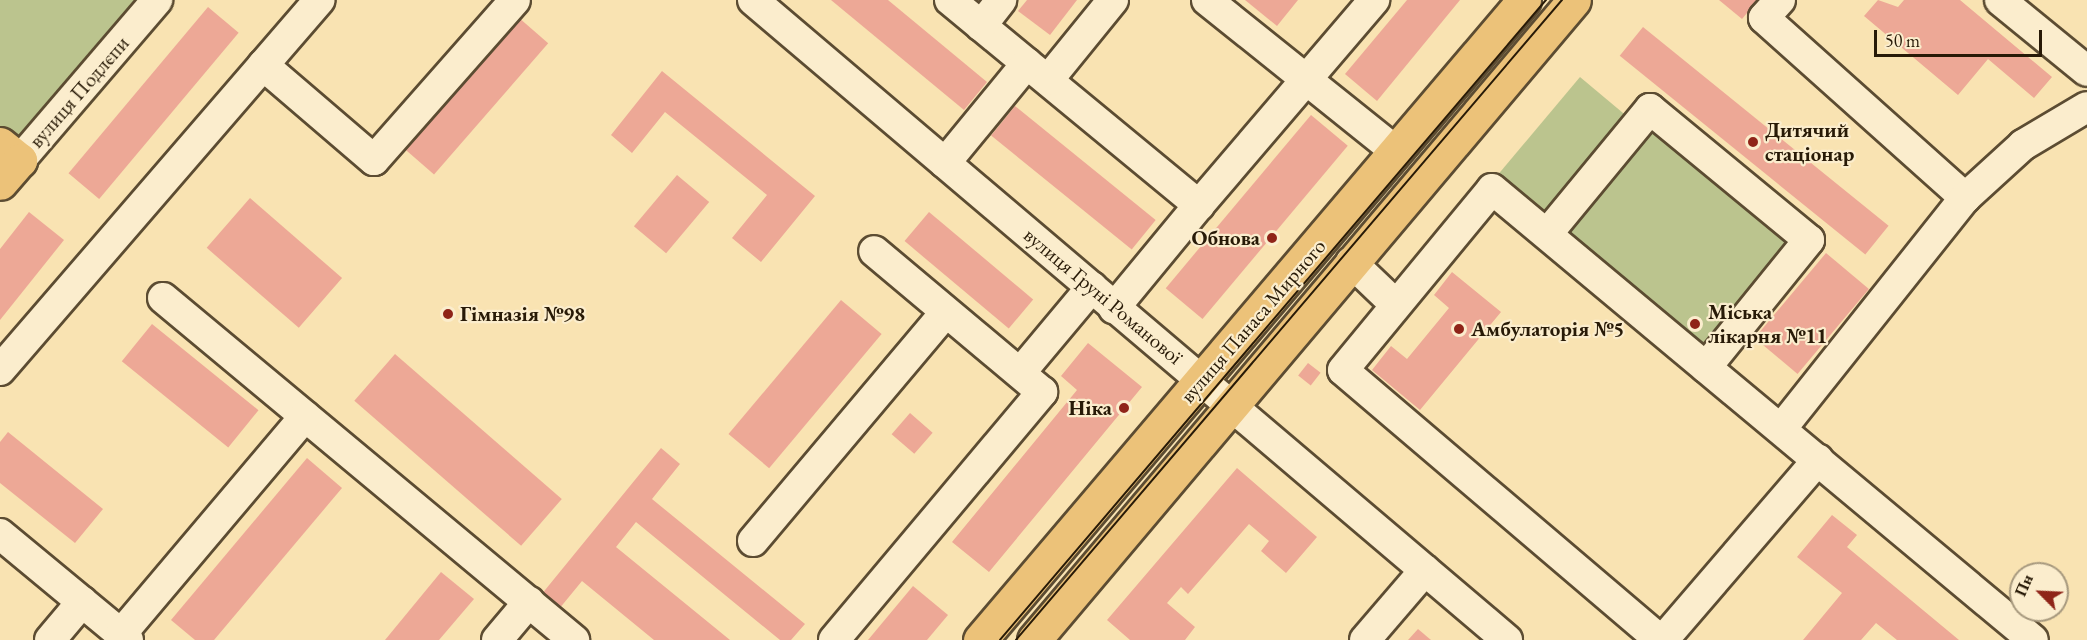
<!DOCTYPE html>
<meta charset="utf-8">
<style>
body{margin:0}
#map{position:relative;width:2087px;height:640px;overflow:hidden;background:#f9e3b2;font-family:"EB Garamond",serif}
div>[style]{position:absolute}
.green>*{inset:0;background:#bbc48e;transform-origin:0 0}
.building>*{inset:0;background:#eda896;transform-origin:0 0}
.roads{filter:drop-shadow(2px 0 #5c4c32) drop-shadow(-2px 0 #5c4c32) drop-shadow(0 2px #5c4c32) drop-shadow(0 -2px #5c4c32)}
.minor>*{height:30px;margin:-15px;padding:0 15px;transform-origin:15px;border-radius:15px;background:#fbedcd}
.major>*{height:33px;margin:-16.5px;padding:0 16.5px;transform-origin:16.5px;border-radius:16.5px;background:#ecc279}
.tram>*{height:1.5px;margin:-0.75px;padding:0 0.75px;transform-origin:0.75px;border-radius:0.75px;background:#281a07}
.dots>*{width:16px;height:16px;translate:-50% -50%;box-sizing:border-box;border:3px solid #fbedcd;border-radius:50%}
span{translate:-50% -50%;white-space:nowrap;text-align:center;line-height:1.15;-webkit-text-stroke:4.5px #fbedcd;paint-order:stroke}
.street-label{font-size:21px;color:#281a07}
.poi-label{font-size:21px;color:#281a07;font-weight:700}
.left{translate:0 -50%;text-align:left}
.right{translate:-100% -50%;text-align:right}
.north{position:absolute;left:2009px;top:562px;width:60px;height:60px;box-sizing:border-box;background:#fbedcd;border:2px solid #a7997e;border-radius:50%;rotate:294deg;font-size:16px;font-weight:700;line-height:24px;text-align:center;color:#281a07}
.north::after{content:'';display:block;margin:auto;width:21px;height:27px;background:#8f2418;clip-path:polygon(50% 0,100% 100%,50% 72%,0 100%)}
.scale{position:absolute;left:1874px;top:30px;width:168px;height:27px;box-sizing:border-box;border:3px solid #281a07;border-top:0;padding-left:8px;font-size:18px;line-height:21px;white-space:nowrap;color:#281a07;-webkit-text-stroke:4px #fbedcd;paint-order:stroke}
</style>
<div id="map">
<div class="green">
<i style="clip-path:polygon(0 0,157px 0,20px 160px,0 144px)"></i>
<i style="left:1580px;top:77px;width:62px;height:130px;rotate:40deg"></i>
<i style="left:1647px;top:127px;width:185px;height:136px;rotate:38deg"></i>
</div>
<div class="building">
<i style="clip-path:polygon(831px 0,888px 0,987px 82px,964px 110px)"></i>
<i style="clip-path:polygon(1027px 0,1077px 0,1050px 35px,1018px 11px)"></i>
<i style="clip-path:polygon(1245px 0,1298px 0,1277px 26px)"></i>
<i style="clip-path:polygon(1407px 0,1460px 0,1377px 101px,1345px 74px)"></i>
<i style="clip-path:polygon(1719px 0,1758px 0,1742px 19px)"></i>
<i style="clip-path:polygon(1878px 0,1898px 7px,1904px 0,1960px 0,2052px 77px,2034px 98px,1988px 59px,1958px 95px,1864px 16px)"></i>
<i style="left:208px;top:7px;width:40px;height:217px;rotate:40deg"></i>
<i style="left:518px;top:17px;width:40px;height:174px;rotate:41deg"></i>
<i style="left:1643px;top:27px;width:316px;height:37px;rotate:39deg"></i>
<i style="clip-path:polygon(662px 71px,815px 196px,761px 262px,732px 238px,767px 195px,665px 112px,632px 153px,611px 135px)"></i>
<i style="left:1015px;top:106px;width:181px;height:38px;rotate:39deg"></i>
<i style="left:1311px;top:115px;width:48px;height:226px;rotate:40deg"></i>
<i style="left:677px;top:175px;width:42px;height:67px;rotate:40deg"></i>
<i style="left:250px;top:198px;width:122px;height:66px;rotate:41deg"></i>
<i style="clip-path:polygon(29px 212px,64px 240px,0 320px,0 249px)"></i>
<i style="left:929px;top:212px;width:136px;height:38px;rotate:40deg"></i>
<i style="left:1826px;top:253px;width:56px;height:111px;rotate:40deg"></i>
<i style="clip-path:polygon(1452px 272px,1501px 312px,1420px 410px,1372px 370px,1391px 346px,1407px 359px,1449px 308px,1434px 295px)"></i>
<i style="left:841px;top:300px;width:53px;height:175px;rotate:40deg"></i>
<i style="left:152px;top:324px;width:137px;height:48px;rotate:39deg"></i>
<i style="clip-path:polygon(1088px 343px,1142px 387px,989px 572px,952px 542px,1077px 390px,1061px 376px)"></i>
<i style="left:395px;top:354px;width:221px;height:62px;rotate:41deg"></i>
<i style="left:1308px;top:363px;width:16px;height:16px;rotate:38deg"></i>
<i style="left:910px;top:413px;width:30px;height:28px;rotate:41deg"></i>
<i style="clip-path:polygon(8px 432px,103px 509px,75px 543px,0 483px,0 442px)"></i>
<i style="clip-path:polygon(661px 448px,680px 464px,652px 499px,805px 624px,791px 640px,780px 640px,636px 522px,616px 547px,730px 640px,654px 640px,582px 581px,559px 609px,541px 595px)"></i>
<i style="clip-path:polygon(307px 458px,342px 488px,214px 640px,195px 640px,171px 620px)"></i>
<i style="clip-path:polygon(1237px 468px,1317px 537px,1286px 573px,1261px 551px,1269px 541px,1249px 524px,1188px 594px,1181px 587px,1167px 603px,1195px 627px,1185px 640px,1130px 640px,1107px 620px)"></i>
<i style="clip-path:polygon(1832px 515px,1857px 535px,1847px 547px,1959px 640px,1897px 640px,1876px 623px,1861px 640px,1803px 640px,1842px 593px,1797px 557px)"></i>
<i style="clip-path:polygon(441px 572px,474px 599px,439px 640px,385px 640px)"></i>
<i style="clip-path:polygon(913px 586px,948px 615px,927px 640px,868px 640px)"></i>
<i style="clip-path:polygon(1418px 629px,1431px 640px,1408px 640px)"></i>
</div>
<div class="roads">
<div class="minor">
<i style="left:753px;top:0;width:989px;rotate:40.32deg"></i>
<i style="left:950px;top:0;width:323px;rotate:39.5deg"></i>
<i style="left:1199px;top:205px;width:134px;rotate:129.5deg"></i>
<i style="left:1207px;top:0;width:243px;rotate:38.7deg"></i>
<i style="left:1780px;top:0;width:24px;rotate:132deg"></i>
<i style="left:1764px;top:18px;width:270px;rotate:41.8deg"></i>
<i style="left:2000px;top:0;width:112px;rotate:39.2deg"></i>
<i style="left:981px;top:26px;width:33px;rotate:-52deg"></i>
<i style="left:263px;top:65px;width:146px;rotate:40.6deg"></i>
<i style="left:374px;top:160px;width:213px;rotate:-48.6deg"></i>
<i style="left:1048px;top:80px;width:103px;rotate:-50.9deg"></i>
<i style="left:20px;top:160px;width:211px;rotate:-49.4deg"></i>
<i style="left:945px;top:163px;width:129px;rotate:-50.6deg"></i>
<i style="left:1199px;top:205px;width:270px;rotate:-49.5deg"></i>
<i style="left:1547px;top:234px;width:162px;rotate:-50.5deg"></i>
<i style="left:1650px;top:109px;width:206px;rotate:39.5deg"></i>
<i style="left:1809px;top:240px;width:164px;rotate:129deg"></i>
<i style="left:1351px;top:262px;width:62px;rotate:43.7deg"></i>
<i style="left:163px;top:298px;width:535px;rotate:39.76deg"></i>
<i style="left:0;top:370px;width:489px;rotate:-49.2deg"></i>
<i style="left:1020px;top:373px;width:112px;rotate:-50.1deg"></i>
<i style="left:1781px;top:429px;width:295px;rotate:-51.5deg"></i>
<i style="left:1965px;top:198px;width:79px;rotate:-42.4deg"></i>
<i style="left:2023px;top:145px;width:74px;rotate:-30.7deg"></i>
<i style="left:0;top:534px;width:157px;rotate:39.6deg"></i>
<i style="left:753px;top:541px;width:299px;rotate:-49.9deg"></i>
<i style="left:50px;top:640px;width:50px;rotate:-49.9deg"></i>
<i style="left:128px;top:640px;width:9px;rotate:-139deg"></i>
<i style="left:121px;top:634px;width:285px;rotate:-49.8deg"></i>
<i style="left:497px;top:640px;width:50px;rotate:-49.9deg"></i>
<i style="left:834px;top:640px;width:324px;rotate:-50deg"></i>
<i style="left:1042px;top:392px;width:219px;rotate:-140deg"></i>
<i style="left:1365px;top:640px;width:92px;rotate:-49.4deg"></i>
<i style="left:1660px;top:640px;width:416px;rotate:-139.6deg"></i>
<i style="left:1343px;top:370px;width:234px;rotate:-50.5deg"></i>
<i style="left:1492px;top:189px;width:704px;rotate:39.82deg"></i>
<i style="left:1663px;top:640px;width:238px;rotate:-49.3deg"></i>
</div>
<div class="major">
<i style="left:0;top:144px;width:26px;rotate:39deg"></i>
<i style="left:20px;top:160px;width:30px;rotate:131deg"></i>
<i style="left:980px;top:640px;width:840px;rotate:-49.64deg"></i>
<i style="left:1034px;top:640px;width:837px;rotate:-49.84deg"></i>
</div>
</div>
<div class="tram">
<i style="left:1000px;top:640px;width:841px;rotate:-49.53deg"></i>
<i style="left:1016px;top:640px;width:841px;rotate:-49.53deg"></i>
</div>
<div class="dots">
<i style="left:1753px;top:142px;background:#8f2418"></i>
<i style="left:1272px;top:238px;background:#8f2418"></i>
<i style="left:448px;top:314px;background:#8f2418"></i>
<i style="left:1695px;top:324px;background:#8f2418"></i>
<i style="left:1459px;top:329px;background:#8f2418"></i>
<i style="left:1124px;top:408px;background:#8f2418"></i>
</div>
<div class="street-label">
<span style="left:79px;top:92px;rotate:-49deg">вулиця Подлєпи</span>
<span style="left:1103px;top:296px;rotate:40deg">вулиця Груні Романової</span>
<span style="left:1253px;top:321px;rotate:-49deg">вулиця Панаса Мирного</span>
</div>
<div class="poi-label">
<span class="left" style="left:1765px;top:142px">Дитячий<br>стаціонар</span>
<span class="right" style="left:1260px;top:238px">Обнова</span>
<span class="left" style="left:1708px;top:324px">Міська<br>лікарня №11</span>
<span class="left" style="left:460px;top:314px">Гімназія №98</span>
<span class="left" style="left:1471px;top:329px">Амбулаторія №5</span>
<span class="right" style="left:1112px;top:408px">Ніка</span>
</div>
<div class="north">Пн</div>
<div class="scale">50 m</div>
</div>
